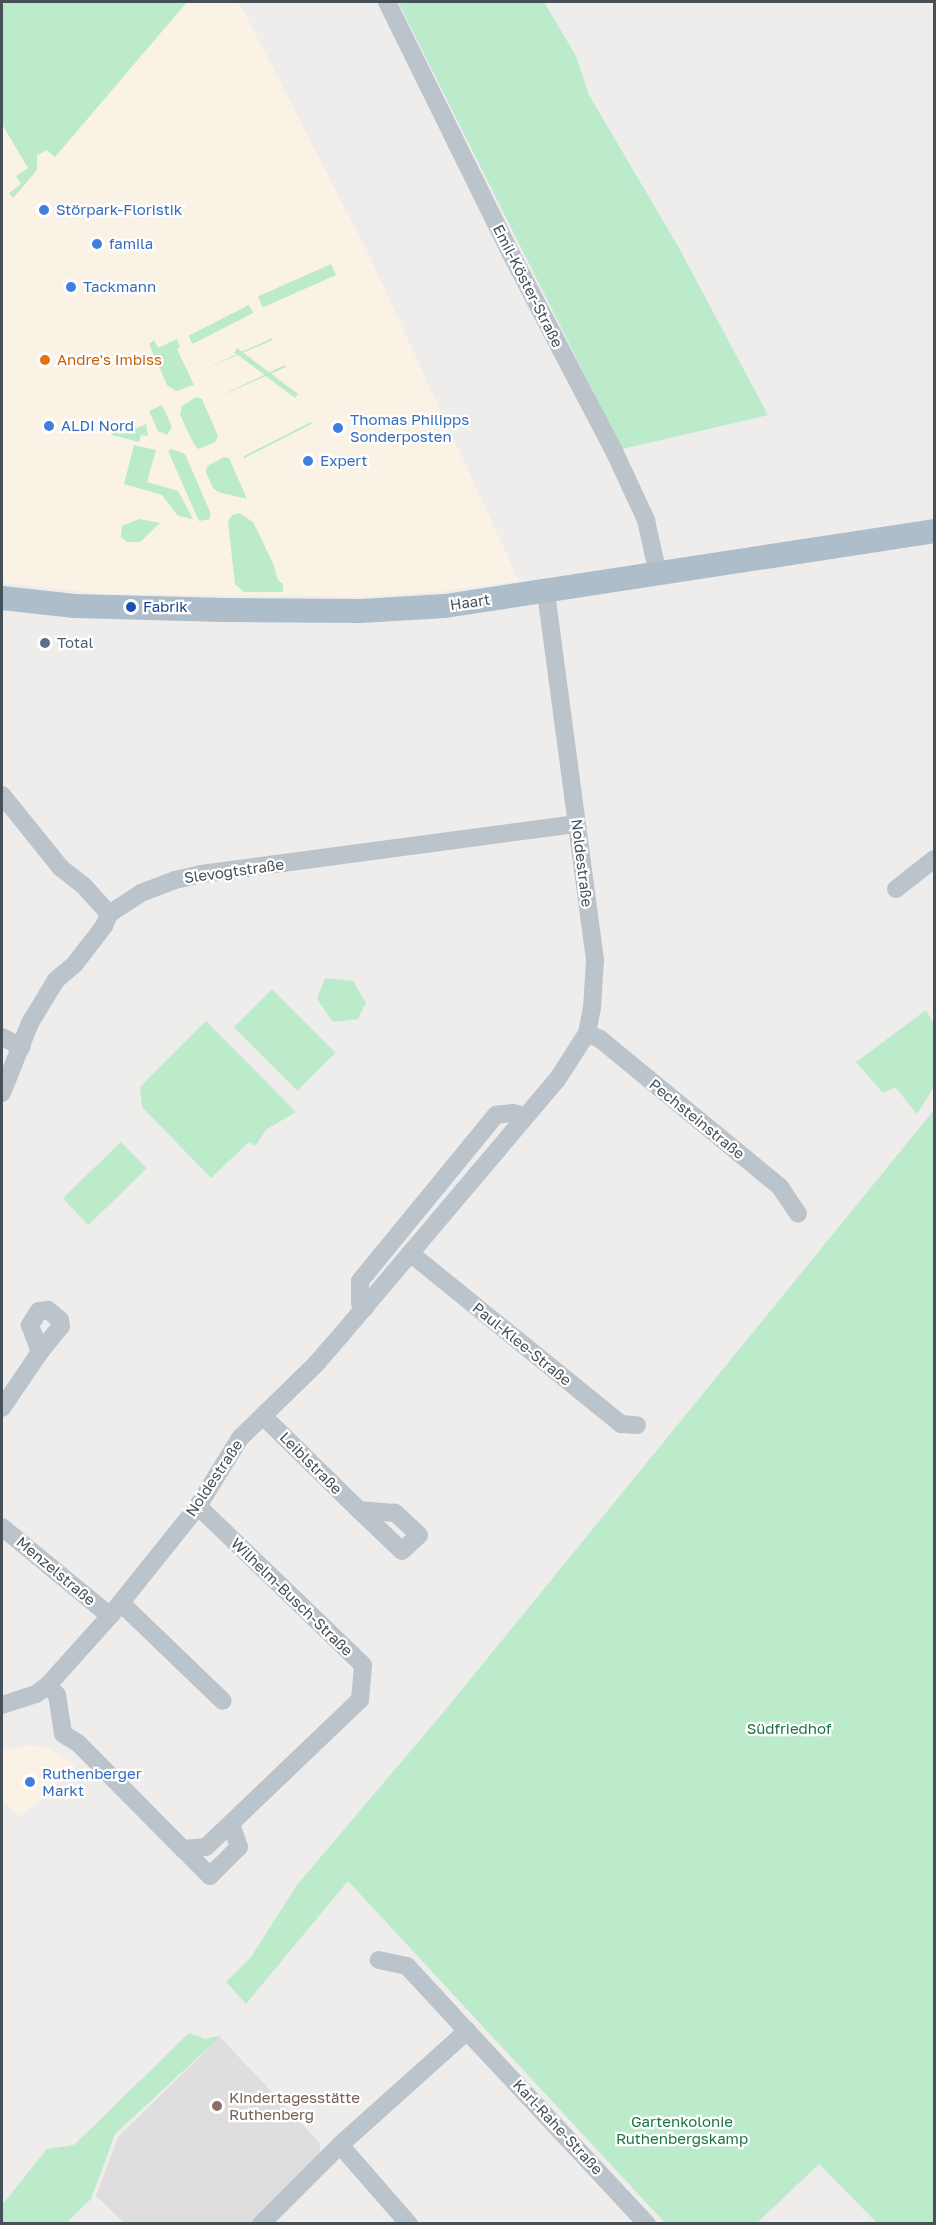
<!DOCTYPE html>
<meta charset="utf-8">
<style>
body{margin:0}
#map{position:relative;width:936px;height:2225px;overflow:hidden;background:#efecec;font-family:"Golos Text",sans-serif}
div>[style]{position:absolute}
.commercial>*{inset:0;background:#faf2e4}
.education>*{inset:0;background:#dfdddd}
.green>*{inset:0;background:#bbebcb;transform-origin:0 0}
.minor>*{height:18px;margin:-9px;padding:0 9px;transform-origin:9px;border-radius:9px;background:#bbc4cb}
.major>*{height:24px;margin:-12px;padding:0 12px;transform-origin:12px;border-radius:12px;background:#adbdca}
.dots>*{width:16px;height:16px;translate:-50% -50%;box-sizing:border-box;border:3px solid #fff;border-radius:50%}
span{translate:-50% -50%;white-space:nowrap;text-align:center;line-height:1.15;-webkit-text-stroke:4.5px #fff;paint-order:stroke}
.shop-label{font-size:15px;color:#366cbe}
.left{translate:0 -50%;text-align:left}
.street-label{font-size:15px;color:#455058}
.food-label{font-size:15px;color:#c56008}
.transit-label{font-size:15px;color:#164399}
.service-label{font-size:15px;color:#4e5e75}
.park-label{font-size:15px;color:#1b7443}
.education-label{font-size:15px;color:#785e54}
.frame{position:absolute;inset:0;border:3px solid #455058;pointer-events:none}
</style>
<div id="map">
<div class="commercial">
<i style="clip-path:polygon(187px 2px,239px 2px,369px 255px,519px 581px,445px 591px,363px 597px,107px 594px,2px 583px,2px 124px,25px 163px,47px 149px,55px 157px)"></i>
<i style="clip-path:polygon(31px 1745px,50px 1749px,76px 1765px,35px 1806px,33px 1804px,19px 1817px,2px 1799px,2px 1751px)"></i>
</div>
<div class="education">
<i style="clip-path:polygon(220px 2037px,320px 2143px,320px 2159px,252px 2223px,124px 2223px,96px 2196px,118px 2137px)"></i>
</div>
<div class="green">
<i style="clip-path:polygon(2px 2px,187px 2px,55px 157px,47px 150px,37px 155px,37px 170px,13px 198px,9px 193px,21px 184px,16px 176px,28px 168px,2px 124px)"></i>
<i style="clip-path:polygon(398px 2px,544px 2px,576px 56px,589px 95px,679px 248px,768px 415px,622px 449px)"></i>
<i style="left:331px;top:264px;width:12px;height:80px;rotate:66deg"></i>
<i style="left:249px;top:305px;width:9px;height:68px;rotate:63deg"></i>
<i style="clip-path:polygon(272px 338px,273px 340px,203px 370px,268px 340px)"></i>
<i style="clip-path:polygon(177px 339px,180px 347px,177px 349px,194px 385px,176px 391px,167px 385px,149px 344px,154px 340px,158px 348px)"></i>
<i style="clip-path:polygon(285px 365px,286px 367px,216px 398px,220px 396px)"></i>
<i style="left:298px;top:394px;width:5px;height:76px;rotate:127deg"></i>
<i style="clip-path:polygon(196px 397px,202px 399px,218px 436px,215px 442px,199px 449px,195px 446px,180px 415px,182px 406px)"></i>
<i style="clip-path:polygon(162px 405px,172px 427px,167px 435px,158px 431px,149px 411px)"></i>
<i style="left:311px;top:422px;width:2px;height:76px;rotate:63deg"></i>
<i style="clip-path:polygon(146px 424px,148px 436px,141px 435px,139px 442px,112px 435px,114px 427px,119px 426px,124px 434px)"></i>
<i style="clip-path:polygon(134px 445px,156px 450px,147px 482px,178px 491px,193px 519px,178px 516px,162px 495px,124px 484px)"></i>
<i style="clip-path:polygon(171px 449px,185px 454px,210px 512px,210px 519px,199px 521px,168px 451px)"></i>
<i style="clip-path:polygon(224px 457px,229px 458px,247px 499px,218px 492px,213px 488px,206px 472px,207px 466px)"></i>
<i style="clip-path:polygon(239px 513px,253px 522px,273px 563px,278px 580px,283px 584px,283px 592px,244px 592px,235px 584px,228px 521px,232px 515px)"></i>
<i style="clip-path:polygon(139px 519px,160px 523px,140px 542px,127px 542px,121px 537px,122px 526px)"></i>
<i style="clip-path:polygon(325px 978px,353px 981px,366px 1003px,358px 1019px,333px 1022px,317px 999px)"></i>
<i style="left:272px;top:989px;width:90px;height:54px;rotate:45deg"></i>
<i style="clip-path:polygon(926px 1010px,934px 1024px,934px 1087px,917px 1114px,895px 1087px,883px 1093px,856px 1062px)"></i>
<i style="clip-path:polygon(206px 1021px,296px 1112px,267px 1129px,255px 1146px,249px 1142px,211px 1178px,142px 1107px,140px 1087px)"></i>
<i style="clip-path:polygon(934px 1110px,934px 2223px,877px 2223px,819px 2164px,757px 2223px,665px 2223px,348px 1881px,246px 2004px,226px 1982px,251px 1957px,297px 1885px,442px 1714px)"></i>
<i style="left:121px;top:1142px;width:37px;height:81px;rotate:46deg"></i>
<i style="clip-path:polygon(189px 2033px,205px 2039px,222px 2035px,115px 2134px,91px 2199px,66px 2223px,2px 2223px,2px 2205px,47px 2149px,74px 2145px)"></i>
</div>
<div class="minor">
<i style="left:387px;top:2px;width:281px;rotate:63.8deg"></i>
<i style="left:511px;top:254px;width:222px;rotate:62.4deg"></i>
<i style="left:614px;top:451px;width:76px;rotate:65.1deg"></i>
<i style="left:646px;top:520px;width:55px;rotate:77.5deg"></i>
<i style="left:2px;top:795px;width:94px;rotate:51.1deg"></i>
<i style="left:61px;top:868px;width:29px;rotate:38deg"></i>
<i style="left:84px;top:886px;width:38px;rotate:48deg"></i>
<i style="left:896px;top:889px;width:48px;rotate:-38.3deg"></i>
<i style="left:587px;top:1033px;width:14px;rotate:25deg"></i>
<i style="left:600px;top:1039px;width:233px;rotate:39.4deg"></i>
<i style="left:780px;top:1187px;width:32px;rotate:56deg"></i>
<i style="left:2px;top:1037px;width:22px;rotate:27deg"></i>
<i style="left:2px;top:1093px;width:75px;rotate:-68.2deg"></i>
<i style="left:30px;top:1023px;width:50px;rotate:-58.8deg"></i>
<i style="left:56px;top:980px;width:23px;rotate:-40deg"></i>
<i style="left:74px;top:965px;width:49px;rotate:-52.4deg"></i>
<i style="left:104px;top:926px;width:13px;rotate:-67deg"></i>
<i style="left:109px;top:914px;width:38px;rotate:-33deg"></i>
<i style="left:141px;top:893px;width:36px;rotate:-21deg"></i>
<i style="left:175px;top:880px;width:27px;rotate:-13deg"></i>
<i style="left:201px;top:874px;width:379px;rotate:-7.6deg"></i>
<i style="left:410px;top:1253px;width:272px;rotate:39deg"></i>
<i style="left:621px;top:1424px;width:16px;rotate:4deg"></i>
<i style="left:365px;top:1308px;width:7px;rotate:-135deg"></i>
<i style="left:360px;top:1303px;width:22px;rotate:-90deg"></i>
<i style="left:360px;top:1281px;width:215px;rotate:-50.7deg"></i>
<i style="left:496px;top:1115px;width:17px;rotate:-7deg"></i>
<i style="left:513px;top:1113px;width:13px;rotate:13deg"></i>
<i style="left:2px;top:1408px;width:68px;rotate:-55.8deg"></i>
<i style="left:40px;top:1352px;width:33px;rotate:-51deg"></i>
<i style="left:61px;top:1326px;width:6px;rotate:-99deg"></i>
<i style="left:60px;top:1320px;width:16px;rotate:-140deg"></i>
<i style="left:48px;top:1310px;width:9px;rotate:174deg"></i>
<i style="left:39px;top:1311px;width:17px;rotate:123deg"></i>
<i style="left:30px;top:1325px;width:29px;rotate:70deg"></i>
<i style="left:263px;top:1416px;width:134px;rotate:44.4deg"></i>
<i style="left:359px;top:1510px;width:59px;rotate:43.6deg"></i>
<i style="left:402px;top:1551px;width:23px;rotate:-43deg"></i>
<i style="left:419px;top:1535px;width:33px;rotate:-137deg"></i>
<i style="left:395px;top:1513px;width:36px;rotate:-175deg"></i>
<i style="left:2px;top:1527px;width:140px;rotate:39.5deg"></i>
<i style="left:121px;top:1603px;width:141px;rotate:43.9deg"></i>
<i style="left:48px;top:1685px;width:13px;rotate:48deg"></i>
<i style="left:57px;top:1695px;width:39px;rotate:81deg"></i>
<i style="left:63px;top:1734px;width:17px;rotate:31deg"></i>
<i style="left:78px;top:1743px;width:149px;rotate:45.3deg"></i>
<i style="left:183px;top:1849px;width:23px;rotate:-5deg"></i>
<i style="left:206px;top:1847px;width:213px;rotate:-43.7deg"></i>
<i style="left:360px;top:1700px;width:35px;rotate:-85deg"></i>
<i style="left:363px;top:1665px;width:229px;rotate:-136.1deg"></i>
<i style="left:2px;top:1705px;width:36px;rotate:-18deg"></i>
<i style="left:36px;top:1694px;width:15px;rotate:-37deg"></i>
<i style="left:48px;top:1685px;width:93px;rotate:-48.1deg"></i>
<i style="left:110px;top:1616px;width:141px;rotate:-51.3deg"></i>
<i style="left:198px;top:1506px;width:80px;rotate:-58.3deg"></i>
<i style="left:240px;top:1438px;width:105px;rotate:-44.2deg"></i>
<i style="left:315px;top:1365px;width:41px;rotate:-48.9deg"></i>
<i style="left:342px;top:1334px;width:333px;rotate:-49.8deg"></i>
<i style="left:557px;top:1080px;width:56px;rotate:-57.4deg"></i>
<i style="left:587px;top:1033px;width:25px;rotate:-79deg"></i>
<i style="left:592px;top:1008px;width:48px;rotate:-86.4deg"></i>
<i style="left:595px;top:960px;width:372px;rotate:-97.6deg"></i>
<i style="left:183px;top:1849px;width:38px;rotate:45deg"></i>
<i style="left:210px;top:1876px;width:41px;rotate:-45deg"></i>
<i style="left:239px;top:1847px;width:24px;rotate:-109deg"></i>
<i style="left:467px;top:2031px;width:264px;rotate:47deg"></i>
<i style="left:340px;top:2145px;width:105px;rotate:48.9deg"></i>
<i style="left:261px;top:2224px;width:112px;rotate:-45deg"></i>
<i style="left:340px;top:2145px;width:171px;rotate:-41.9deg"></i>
<i style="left:467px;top:2031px;width:88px;rotate:-132.7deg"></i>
<i style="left:407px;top:1966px;width:29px;rotate:-168deg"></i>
</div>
<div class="major">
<i style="left:2px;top:598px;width:73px;rotate:6.3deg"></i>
<i style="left:75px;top:606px;width:150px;rotate:1.5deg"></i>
<i style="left:225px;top:610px;width:136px;rotate:0.4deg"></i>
<i style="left:361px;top:611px;width:84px;rotate:-3.4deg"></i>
<i style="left:445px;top:606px;width:495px;rotate:-8.7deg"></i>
</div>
<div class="dots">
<i style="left:44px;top:210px;background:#3f7fe0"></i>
<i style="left:97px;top:244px;background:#3f7fe0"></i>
<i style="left:71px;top:287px;background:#3f7fe0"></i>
<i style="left:45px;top:360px;background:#e8710a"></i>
<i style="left:49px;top:426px;background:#3f7fe0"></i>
<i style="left:338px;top:428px;background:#3f7fe0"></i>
<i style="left:308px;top:461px;background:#3f7fe0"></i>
<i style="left:131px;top:607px;background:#1a4fb4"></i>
<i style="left:45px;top:643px;background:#5c6f8a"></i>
<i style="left:30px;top:1782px;background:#3f7fe0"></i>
<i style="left:217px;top:2106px;background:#8d6e63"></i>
</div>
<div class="shop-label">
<span class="left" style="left:56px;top:210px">Störpark-Floristik</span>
<span class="left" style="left:109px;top:244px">famila</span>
<span class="left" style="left:83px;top:287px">Tackmann</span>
<span class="left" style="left:350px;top:428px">Thomas Philipps<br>Sonderposten</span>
<span class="left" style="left:61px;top:426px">ALDI Nord</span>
<span class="left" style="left:320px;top:461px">Expert</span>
<span class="left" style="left:42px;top:1782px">Ruthenberger<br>Markt</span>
</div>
<div class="street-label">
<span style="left:528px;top:286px;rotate:63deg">Emil-Köster-Straße</span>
<span style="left:470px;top:602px;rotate:-8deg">Haart</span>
<span style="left:582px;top:863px;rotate:83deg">Noldestraße</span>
<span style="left:234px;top:871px;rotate:-8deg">Slevogtstraße</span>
<span style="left:697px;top:1119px;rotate:39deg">Pechsteinstraße</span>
<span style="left:522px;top:1344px;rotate:39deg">Paul-Klee-Straße</span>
<span style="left:311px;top:1463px;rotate:45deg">Leiblstraße</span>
<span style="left:214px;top:1478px;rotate:-56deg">Noldestraße</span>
<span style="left:56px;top:1571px;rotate:40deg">Menzelstraße</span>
<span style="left:292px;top:1597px;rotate:44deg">Wilhelm-Busch-Straße</span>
<span style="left:558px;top:2127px;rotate:47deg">Karl-Rahe-Straße</span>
</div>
<div class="food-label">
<span class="left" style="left:57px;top:360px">Andre's Imbiss</span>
</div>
<div class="transit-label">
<span class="left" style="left:143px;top:607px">Fabrik</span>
</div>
<div class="service-label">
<span class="left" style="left:57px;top:643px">Total</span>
</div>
<div class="park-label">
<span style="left:789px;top:1729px">Südfriedhof</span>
<span style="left:682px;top:2130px">Gartenkolonie<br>Ruthenbergskamp</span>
</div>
<div class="education-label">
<span class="left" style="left:229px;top:2106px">Kindertagesstätte<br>Ruthenberg</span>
</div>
<div class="frame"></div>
</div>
